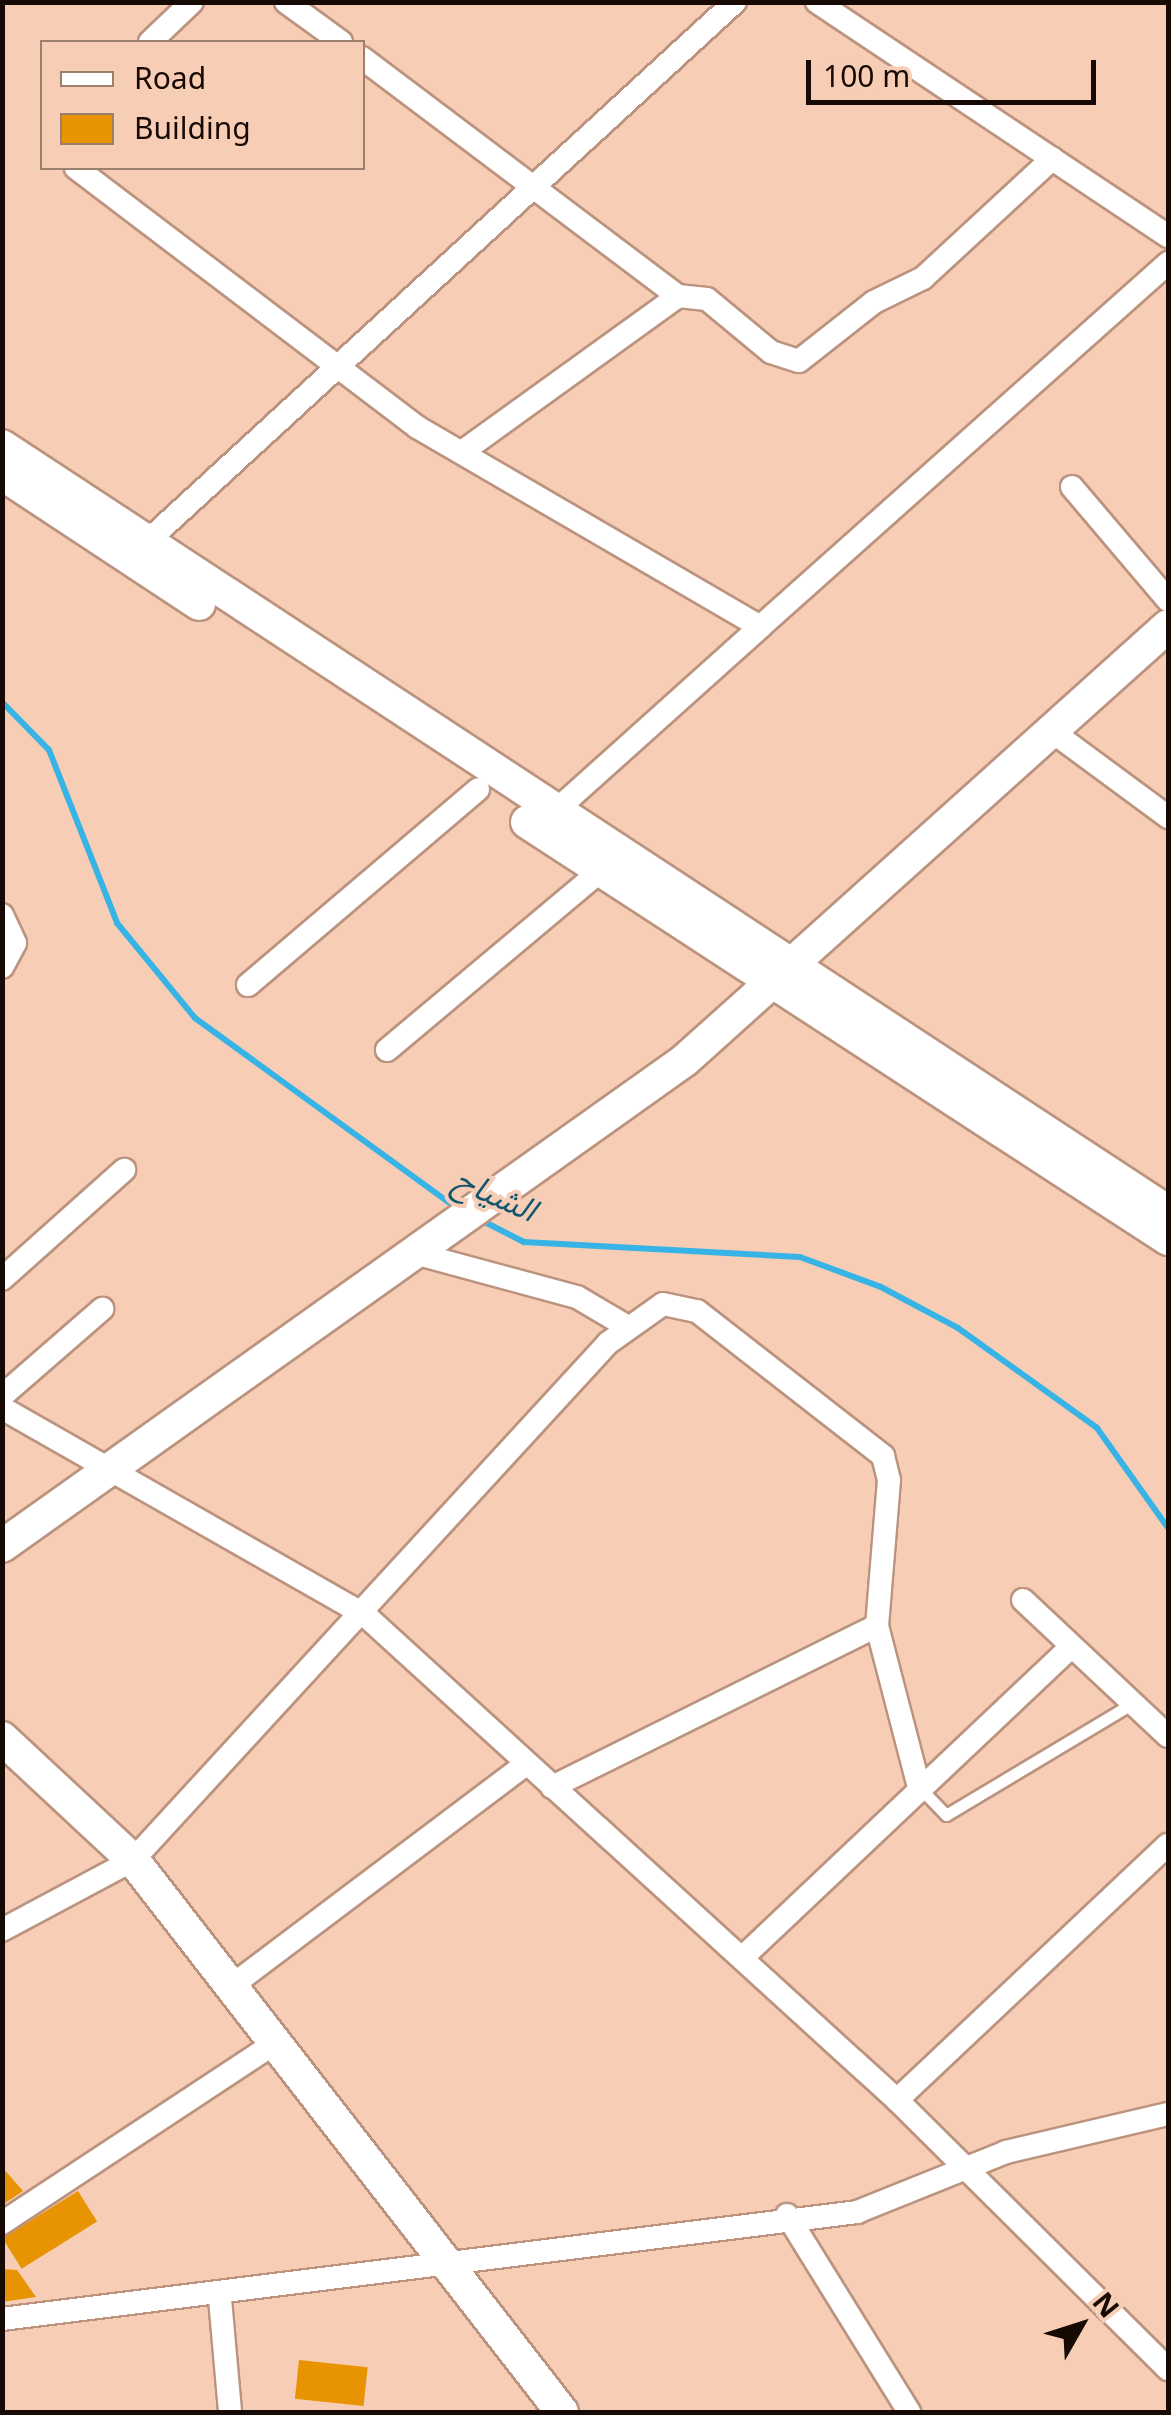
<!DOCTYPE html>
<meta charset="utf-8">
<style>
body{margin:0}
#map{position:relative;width:1171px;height:2415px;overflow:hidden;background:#f7cdb6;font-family:Georgia,"Noto Sans Arabic",serif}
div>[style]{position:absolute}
.stream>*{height:6px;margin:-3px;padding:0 3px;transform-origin:3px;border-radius:3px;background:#37b4e5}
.building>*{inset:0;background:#e79302;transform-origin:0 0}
.roads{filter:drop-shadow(2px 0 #bb937e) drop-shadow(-2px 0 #bb937e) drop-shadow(0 2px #bb937e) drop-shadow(0 -2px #bb937e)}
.lane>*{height:11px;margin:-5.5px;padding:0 5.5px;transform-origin:5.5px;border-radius:5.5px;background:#fff}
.street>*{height:22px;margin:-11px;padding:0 11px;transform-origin:11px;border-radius:11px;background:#fff}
.secondary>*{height:32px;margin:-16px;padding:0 16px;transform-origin:16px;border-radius:16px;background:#fff}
span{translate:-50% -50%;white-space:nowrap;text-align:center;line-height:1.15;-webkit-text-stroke:8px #f7cdb6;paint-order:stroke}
.water-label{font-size:32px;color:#13556f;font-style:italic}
.frame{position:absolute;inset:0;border:5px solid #170903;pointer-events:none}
.legend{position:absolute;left:40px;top:40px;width:325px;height:130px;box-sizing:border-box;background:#f7cdb6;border:2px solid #9d7f6e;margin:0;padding:12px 18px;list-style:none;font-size:30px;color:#170903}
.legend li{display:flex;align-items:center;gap:20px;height:50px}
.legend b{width:50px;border:2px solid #9d7f6e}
.north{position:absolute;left:1031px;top:2275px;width:100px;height:100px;-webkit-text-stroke:8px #f7cdb6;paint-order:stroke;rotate:51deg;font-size:28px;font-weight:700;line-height:40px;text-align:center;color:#170903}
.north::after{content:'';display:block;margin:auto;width:35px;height:45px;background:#170903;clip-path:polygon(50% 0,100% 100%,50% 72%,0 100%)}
.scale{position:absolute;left:806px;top:60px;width:290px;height:45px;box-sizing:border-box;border:5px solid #170903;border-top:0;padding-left:12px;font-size:30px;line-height:35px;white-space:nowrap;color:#170903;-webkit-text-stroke:8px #f7cdb6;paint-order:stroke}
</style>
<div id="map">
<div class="stream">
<i style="left:2px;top:702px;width:67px;rotate:45.6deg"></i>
<i style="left:49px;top:750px;width:186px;rotate:68.5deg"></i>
<i style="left:117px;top:923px;width:123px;rotate:50.6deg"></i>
<i style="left:195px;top:1018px;width:326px;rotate:36deg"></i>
<i style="left:479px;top:1219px;width:51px;rotate:27.1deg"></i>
<i style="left:524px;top:1242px;width:276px;rotate:3.1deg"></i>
<i style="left:800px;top:1257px;width:86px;rotate:20.3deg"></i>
<i style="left:881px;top:1287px;width:87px;rotate:28deg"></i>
<i style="left:958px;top:1328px;width:171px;rotate:35.7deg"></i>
<i style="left:1097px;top:1428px;width:123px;rotate:54.6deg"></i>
</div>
<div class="building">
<i style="clip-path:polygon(2px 2167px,23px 2191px,2px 2205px)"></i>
<i style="left:78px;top:2191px;width:36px;height:89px;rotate:58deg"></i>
<i style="clip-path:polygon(2px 2269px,17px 2270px,36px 2297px,2px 2302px)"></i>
<i style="left:299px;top:2360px;width:69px;height:39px;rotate:6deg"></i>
</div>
<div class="roads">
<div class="lane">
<i style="left:919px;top:1787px;width:39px;rotate:46deg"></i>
<i style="left:946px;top:1815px;width:218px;rotate:-30.9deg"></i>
</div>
<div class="street">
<i style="left:286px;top:2px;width:68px;rotate:36deg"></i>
<i style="left:817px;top:2px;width:422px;rotate:33.7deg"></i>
<i style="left:150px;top:42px;width:58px;rotate:-43.6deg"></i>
<i style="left:362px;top:58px;width:396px;rotate:37deg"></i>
<i style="left:76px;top:168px;width:428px;rotate:37.2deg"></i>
<i style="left:417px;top:427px;width:397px;rotate:30.2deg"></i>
<i style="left:760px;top:627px;width:547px;rotate:-41.74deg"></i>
<i style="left:462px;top:452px;width:266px;rotate:-35.8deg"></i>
<i style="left:678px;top:296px;width:29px;rotate:6deg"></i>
<i style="left:707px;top:299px;width:83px;rotate:39.6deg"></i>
<i style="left:771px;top:352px;width:29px;rotate:18deg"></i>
<i style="left:799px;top:361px;width:95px;rotate:-38.2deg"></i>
<i style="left:874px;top:302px;width:55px;rotate:-26.1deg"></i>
<i style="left:923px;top:278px;width:176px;rotate:-42.7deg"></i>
<i style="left:1072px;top:487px;width:148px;rotate:49.7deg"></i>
<i style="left:139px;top:549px;width:809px;rotate:-42.55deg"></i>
<i style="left:1050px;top:730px;width:147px;rotate:36.4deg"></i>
<i style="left:553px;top:813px;width:278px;rotate:-41.9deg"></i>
<i style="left:2px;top:915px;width:31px;rotate:65deg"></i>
<i style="left:15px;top:943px;width:27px;rotate:118deg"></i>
<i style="left:248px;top:985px;width:302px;rotate:-40.4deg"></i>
<i style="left:387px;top:1050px;width:278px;rotate:-40deg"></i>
<i style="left:414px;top:1253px;width:169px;rotate:15.1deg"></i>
<i style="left:577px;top:1297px;width:59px;rotate:30.5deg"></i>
<i style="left:2px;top:1279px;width:164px;rotate:-41.8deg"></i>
<i style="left:2px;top:1396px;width:133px;rotate:-41deg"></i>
<i style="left:2px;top:1408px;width:419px;rotate:29.7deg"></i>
<i style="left:366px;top:1616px;width:718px;rotate:42.35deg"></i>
<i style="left:897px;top:2100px;width:382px;rotate:44.8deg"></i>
<i style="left:1023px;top:1600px;width:199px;rotate:43.2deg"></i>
<i style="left:552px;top:1787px;width:363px;rotate:-26.4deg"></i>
<i style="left:2px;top:1930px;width:149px;rotate:-28.1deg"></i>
<i style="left:133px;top:1860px;width:702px;rotate:-47.42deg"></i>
<i style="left:608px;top:1343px;width:67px;rotate:-35.3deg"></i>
<i style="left:663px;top:1304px;width:35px;rotate:12deg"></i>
<i style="left:697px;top:1311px;width:236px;rotate:37.9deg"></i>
<i style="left:883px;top:1456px;width:25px;rotate:76deg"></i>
<i style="left:889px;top:1480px;width:146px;rotate:94.7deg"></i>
<i style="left:877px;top:1626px;width:166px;rotate:75.4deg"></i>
<i style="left:742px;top:1958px;width:453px;rotate:-43.4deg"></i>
<i style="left:234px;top:1984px;width:364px;rotate:-37deg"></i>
<i style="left:897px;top:2100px;width:372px;rotate:-43.3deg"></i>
<i style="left:787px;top:2215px;width:232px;rotate:58.2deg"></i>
<i style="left:2px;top:2223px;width:328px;rotate:-33.4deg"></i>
<i style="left:220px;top:2299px;width:113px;rotate:84.9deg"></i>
<i style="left:2px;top:2319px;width:862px;rotate:-7.13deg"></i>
<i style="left:857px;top:2212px;width:161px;rotate:-21.9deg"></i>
<i style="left:1006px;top:2152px;width:166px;rotate:-13.2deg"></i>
</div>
<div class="secondary">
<i style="left:2px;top:446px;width:1395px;rotate:33.3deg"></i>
<i style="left:2px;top:474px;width:236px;rotate:33.4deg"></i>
<i style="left:527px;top:822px;width:765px;rotate:33.05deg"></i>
<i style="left:2px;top:1546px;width:838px;rotate:-35.43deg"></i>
<i style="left:685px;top:1060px;width:649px;rotate:-41.94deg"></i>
<i style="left:2px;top:1738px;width:179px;rotate:43deg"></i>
<i style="left:133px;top:1860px;width:699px;rotate:52.15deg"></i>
</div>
</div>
<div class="water-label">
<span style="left:495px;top:1196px;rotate:24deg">الشياح</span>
</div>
<div class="frame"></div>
<ul class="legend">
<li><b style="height:12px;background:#fff"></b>Road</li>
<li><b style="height:28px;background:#e79302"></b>Building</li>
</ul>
<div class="north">N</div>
<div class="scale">100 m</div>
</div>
